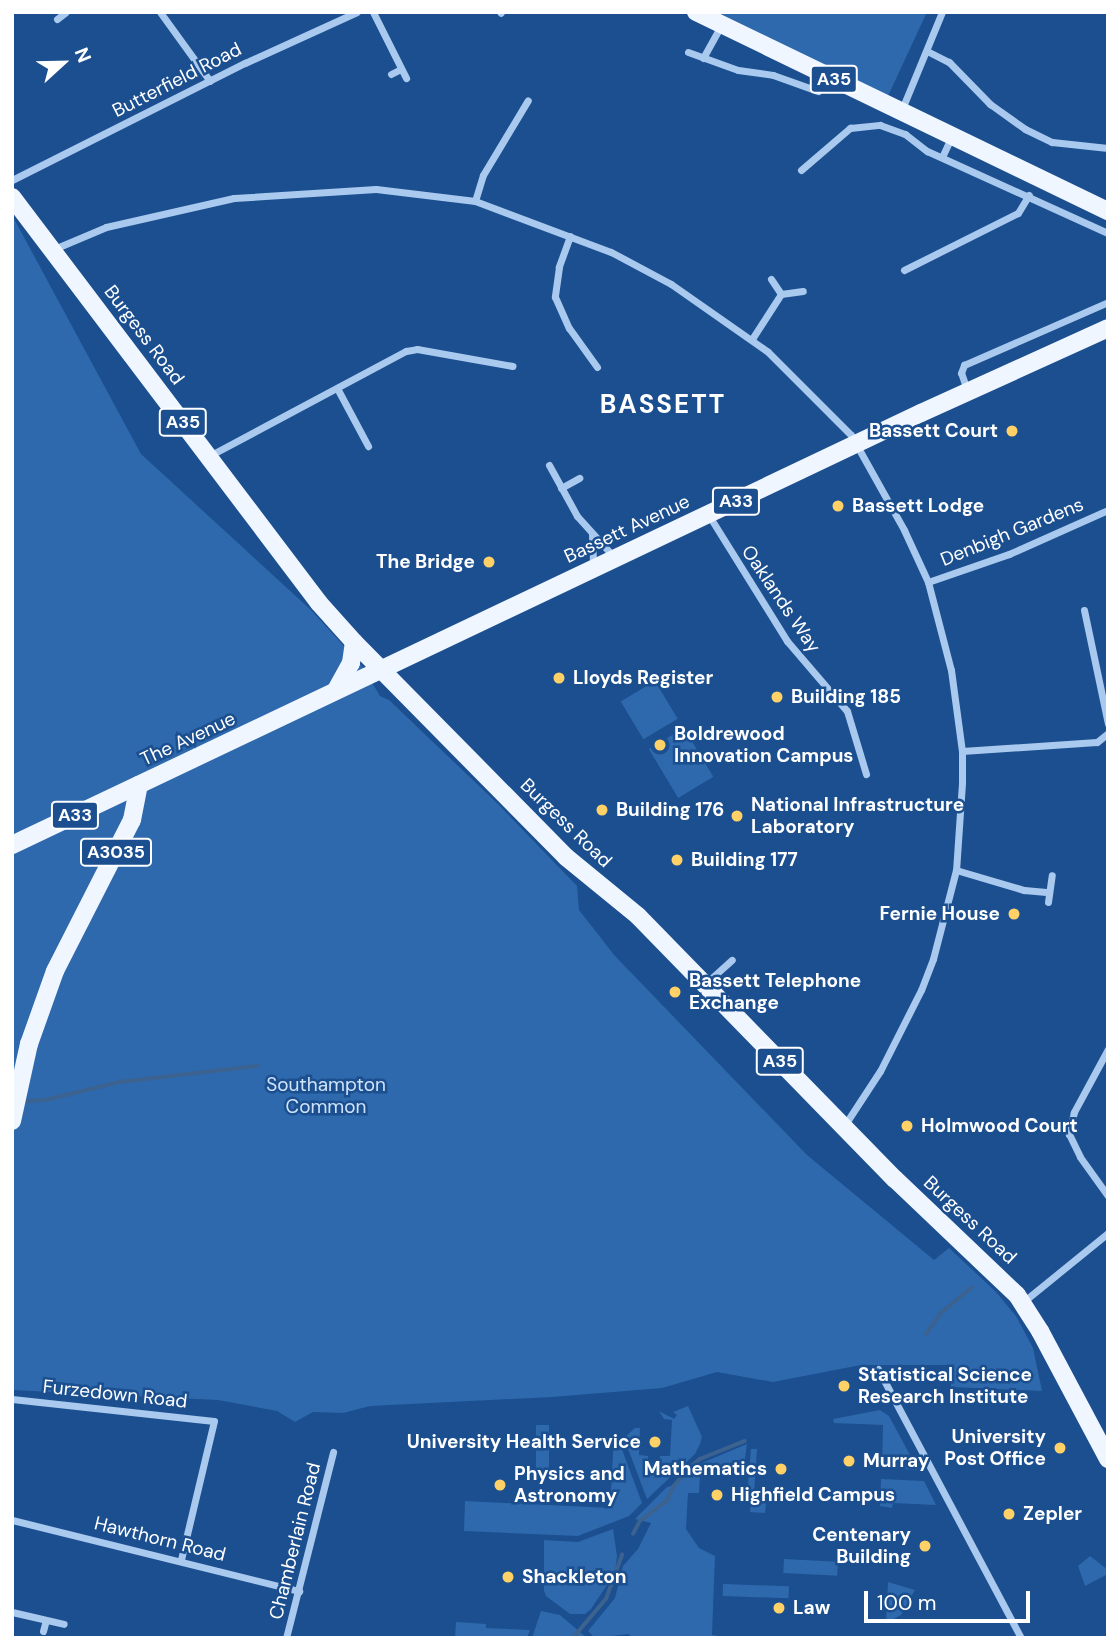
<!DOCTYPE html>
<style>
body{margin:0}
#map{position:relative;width:1120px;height:1650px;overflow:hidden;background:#1b4f8f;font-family:"DM Sans",sans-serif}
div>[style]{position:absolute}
.green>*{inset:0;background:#2e69ad;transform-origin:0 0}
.stream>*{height:3.5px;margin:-1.75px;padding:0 1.75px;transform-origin:1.75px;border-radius:1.75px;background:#3c6290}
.street>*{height:7px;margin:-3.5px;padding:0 3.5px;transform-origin:3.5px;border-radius:3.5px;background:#a9c9ee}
.primary>*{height:18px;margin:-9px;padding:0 9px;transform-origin:9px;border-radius:9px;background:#f0f6ff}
.dots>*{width:19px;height:19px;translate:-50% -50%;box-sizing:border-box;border:4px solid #1b4f8f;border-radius:50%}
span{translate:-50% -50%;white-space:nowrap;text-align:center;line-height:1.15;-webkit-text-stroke:5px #1b4f8f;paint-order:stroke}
.shield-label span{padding:2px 5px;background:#1b4f8f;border:2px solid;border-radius:5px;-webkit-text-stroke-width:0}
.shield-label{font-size:18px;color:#fff;font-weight:700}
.street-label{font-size:19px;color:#fff}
.poi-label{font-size:19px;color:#fff;font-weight:700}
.right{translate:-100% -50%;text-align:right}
.left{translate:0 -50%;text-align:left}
.park-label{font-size:19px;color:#cfe3fa}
.district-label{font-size:26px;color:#fff;font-weight:700;letter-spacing:2px}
.frame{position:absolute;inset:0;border:14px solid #fff;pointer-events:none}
.north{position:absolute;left:28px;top:28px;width:70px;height:70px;-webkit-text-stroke:5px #1b4f8f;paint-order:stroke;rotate:68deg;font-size:19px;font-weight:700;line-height:28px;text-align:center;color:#fff}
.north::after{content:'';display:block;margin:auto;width:24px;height:32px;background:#fff;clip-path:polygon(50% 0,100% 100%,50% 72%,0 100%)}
.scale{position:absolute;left:864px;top:1591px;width:166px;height:32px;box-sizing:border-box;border:4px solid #fff;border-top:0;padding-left:9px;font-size:21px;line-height:24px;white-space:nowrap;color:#fff;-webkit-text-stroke:5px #1b4f8f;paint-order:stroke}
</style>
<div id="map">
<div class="green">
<i style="clip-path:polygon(717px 12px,927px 12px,888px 96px)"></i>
<i style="clip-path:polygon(12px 215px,141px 454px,312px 611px,362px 666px,380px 696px,389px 700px,498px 804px,577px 886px,579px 910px,615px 956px,807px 1155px,934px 1260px,949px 1248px,996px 1292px,1016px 1316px,1033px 1348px,1042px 1391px,951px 1387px,951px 1365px,861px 1365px,773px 1382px,717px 1372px,662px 1388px,552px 1397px,370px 1406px,343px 1413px,313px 1412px,295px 1422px,277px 1411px,218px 1400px,12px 1390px)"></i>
<i style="left:655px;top:681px;width:44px;height:40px;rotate:59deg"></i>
<i style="left:684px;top:728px;width:57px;height:41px;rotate:59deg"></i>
<i style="clip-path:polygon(688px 1406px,702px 1437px,700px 1444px,695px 1454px,647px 1499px,624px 1438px,635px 1428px,640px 1428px,639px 1455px,648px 1456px,648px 1463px,659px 1463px,660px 1456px,670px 1456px,672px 1420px,664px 1419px,659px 1411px,674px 1419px,677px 1415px,673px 1412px)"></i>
<i style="clip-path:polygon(880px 1410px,889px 1416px,918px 1470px,882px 1468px,883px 1425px,834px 1423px,833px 1419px)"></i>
<i style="left:536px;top:1425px;width:13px;height:44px"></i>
<i style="clip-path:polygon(617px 1436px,642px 1503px,629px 1516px,578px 1536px,464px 1531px,465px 1501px,610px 1508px,614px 1437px)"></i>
<i style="clip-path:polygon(747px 1444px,744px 1465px,732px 1465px,732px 1476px,700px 1474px,699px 1493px,688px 1493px,686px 1529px,699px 1548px,715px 1556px,712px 1635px,731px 1638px,630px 1638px,629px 1634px,595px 1638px,588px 1631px,615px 1598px,623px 1566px,638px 1549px,651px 1523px,635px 1519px,667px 1487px,676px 1485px,697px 1465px)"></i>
<i style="clip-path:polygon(751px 1449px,757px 1449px,754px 1493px,767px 1494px,765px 1513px,750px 1512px,751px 1499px,747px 1498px)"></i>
<i style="clip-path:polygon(881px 1479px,924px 1481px,936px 1505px,893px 1503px,892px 1508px,880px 1506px)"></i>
<i style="clip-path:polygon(613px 1529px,617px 1556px,615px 1573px,591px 1609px,585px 1614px,570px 1614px,546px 1596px,544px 1591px,544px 1540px,578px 1542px)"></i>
<i style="clip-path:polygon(1090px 1556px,1108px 1570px,1108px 1574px,1085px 1586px,1078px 1566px)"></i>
<i style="left:784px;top:1559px;width:54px;height:14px;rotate:3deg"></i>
<i style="clip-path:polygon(888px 1582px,915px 1590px,901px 1615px,886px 1623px)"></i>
<i style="left:723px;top:1584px;width:66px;height:12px;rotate:2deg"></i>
<i style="clip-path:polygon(541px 1611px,560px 1615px,587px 1638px,532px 1638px)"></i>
<i style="clip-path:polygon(456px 1622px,486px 1624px,486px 1628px,530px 1630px,527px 1638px,455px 1638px)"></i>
</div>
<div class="stream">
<i style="left:26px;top:1101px;width:19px;rotate:-3deg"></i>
<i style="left:45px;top:1100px;width:77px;rotate:-13.5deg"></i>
<i style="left:120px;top:1082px;width:138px;rotate:-6.7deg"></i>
<i style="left:926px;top:1334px;width:26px;rotate:-54deg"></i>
<i style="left:941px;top:1313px;width:40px;rotate:-40deg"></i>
<i style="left:633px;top:1534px;width:15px;rotate:-62deg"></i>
<i style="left:640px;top:1521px;width:34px;rotate:-37deg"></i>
<i style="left:667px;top:1501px;width:15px;rotate:-67deg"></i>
<i style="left:673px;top:1487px;width:26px;rotate:-50deg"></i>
<i style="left:690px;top:1467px;width:13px;rotate:-39deg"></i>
<i style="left:700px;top:1459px;width:48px;rotate:-21.8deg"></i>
<i style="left:573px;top:1638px;width:51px;rotate:-49.8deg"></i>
<i style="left:606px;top:1599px;width:47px;rotate:-70deg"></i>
</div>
<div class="street">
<i style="left:160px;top:12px;width:85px;rotate:54.1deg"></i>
<i style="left:373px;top:12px;width:74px;rotate:63.4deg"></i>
<i style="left:500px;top:12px;width:1px;rotate:45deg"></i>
<i style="left:57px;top:19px;width:11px;rotate:-38deg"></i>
<i style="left:927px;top:51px;width:25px;rotate:27deg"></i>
<i style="left:949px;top:62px;width:59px;rotate:45.7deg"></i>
<i style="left:990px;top:104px;width:43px;rotate:35.5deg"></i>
<i style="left:1025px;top:129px;width:30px;rotate:26deg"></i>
<i style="left:1052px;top:142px;width:56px;rotate:6.1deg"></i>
<i style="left:688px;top:52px;width:53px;rotate:19.8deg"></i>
<i style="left:738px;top:70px;width:35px;rotate:8deg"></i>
<i style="left:773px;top:75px;width:48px;rotate:19.6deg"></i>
<i style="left:703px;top:58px;width:38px;rotate:-61deg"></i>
<i style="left:391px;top:74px;width:11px;rotate:-27deg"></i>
<i style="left:902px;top:109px;width:105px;rotate:-67.6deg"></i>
<i style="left:942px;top:157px;width:23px;rotate:-65deg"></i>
<i style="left:801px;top:170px;width:65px;rotate:-40.6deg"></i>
<i style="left:850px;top:128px;width:30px;rotate:-6deg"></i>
<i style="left:880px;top:125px;width:27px;rotate:20deg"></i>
<i style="left:905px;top:134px;width:28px;rotate:38deg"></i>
<i style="left:927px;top:151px;width:199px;rotate:24.4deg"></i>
<i style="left:12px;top:180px;width:261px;rotate:-26.7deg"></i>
<i style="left:245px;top:63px;width:123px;rotate:-24.5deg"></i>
<i style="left:475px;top:201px;width:27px;rotate:-73deg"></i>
<i style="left:483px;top:175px;width:87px;rotate:-59deg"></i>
<i style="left:570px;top:236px;width:33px;rotate:110deg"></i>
<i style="left:559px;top:267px;width:30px;rotate:98deg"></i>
<i style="left:555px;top:297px;width:34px;rotate:66deg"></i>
<i style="left:569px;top:328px;width:48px;rotate:54.3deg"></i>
<i style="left:54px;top:249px;width:56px;rotate:-22.9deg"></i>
<i style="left:106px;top:227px;width:131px;rotate:-12.8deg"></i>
<i style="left:234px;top:198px;width:142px;rotate:-3.6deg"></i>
<i style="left:376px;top:189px;width:100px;rotate:6.9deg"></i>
<i style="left:475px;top:201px;width:145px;rotate:20.6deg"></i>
<i style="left:611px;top:252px;width:68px;rotate:28.1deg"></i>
<i style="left:671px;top:284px;width:118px;rotate:35deg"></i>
<i style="left:768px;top:352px;width:117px;rotate:45deg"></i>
<i style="left:851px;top:435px;width:109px;rotate:60.8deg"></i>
<i style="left:904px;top:530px;width:57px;rotate:65.2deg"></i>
<i style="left:928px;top:582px;width:91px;rotate:75.4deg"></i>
<i style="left:951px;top:670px;width:82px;rotate:82.3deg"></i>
<i style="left:962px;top:751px;width:32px;rotate:90deg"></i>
<i style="left:962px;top:783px;width:87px;rotate:93.9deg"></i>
<i style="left:956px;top:870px;width:92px;rotate:104.5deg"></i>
<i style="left:933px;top:959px;width:33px;rotate:111deg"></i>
<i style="left:921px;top:990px;width:91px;rotate:116.8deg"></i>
<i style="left:880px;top:1071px;width:66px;rotate:123.2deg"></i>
<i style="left:904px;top:270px;width:127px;rotate:-26.6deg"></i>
<i style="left:1018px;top:213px;width:21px;rotate:-59deg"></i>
<i style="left:771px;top:279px;width:18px;rotate:56deg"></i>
<i style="left:781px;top:294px;width:22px;rotate:-8deg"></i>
<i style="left:752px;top:339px;width:54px;rotate:-57.2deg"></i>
<i style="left:337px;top:388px;width:66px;rotate:61.9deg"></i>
<i style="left:967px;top:390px;width:18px;rotate:-109deg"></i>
<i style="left:961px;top:373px;width:9px;rotate:-69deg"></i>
<i style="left:964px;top:365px;width:157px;rotate:-23.6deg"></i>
<i style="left:209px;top:456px;width:223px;rotate:-28.1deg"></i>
<i style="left:406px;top:351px;width:11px;rotate:-10deg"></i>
<i style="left:417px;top:349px;width:97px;rotate:10.1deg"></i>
<i style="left:549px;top:465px;width:58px;rotate:61.2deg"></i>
<i style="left:577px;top:516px;width:57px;rotate:47.9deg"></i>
<i style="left:561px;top:488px;width:21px;rotate:-29deg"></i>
<i style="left:708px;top:514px;width:150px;rotate:58.1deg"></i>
<i style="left:787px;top:641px;width:92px;rotate:49.4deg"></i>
<i style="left:847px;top:711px;width:66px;rotate:73.2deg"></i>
<i style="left:592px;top:534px;width:34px;rotate:88deg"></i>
<i style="left:928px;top:582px;width:86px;rotate:-19.1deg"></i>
<i style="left:1009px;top:554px;width:108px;rotate:-24deg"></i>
<i style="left:1084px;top:610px;width:116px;rotate:78.1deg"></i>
<i style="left:962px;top:751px;width:135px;rotate:-3.8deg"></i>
<i style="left:1097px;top:742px;width:14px;rotate:-39deg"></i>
<i style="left:956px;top:870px;width:71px;rotate:16.4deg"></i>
<i style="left:1024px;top:890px;width:25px;rotate:5deg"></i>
<i style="left:1048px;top:902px;width:27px;rotate:-82deg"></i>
<i style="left:705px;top:984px;width:36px;rotate:-42deg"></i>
<i style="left:1108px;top:1049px;width:72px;rotate:118.4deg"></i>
<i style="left:1074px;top:1112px;width:23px;rotate:103deg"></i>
<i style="left:1069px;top:1134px;width:25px;rotate:64deg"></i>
<i style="left:1080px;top:1157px;width:48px;rotate:54.3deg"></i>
<i style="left:1023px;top:1302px;width:109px;rotate:-39.1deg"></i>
<i style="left:878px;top:1369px;width:305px;rotate:62deg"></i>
<i style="left:12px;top:1399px;width:203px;rotate:6.2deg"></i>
<i style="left:214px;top:1421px;width:143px;rotate:103.4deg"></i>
<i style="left:12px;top:1520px;width:296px;rotate:13.9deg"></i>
<i style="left:12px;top:1612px;width:53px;rotate:13deg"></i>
<i style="left:43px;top:1631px;width:11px;rotate:-75deg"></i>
<i style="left:286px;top:1638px;width:192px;rotate:-75.8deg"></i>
</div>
<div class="primary">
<i style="left:696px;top:12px;width:458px;rotate:25.8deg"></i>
<i style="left:12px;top:197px;width:509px;rotate:52.9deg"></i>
<i style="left:319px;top:603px;width:52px;rotate:48.1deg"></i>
<i style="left:354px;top:642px;width:302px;rotate:45.4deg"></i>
<i style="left:566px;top:857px;width:93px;rotate:39.3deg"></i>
<i style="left:638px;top:916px;width:368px;rotate:45.7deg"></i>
<i style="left:895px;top:1179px;width:168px;rotate:43.6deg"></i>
<i style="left:1017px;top:1295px;width:43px;rotate:57.4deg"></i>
<i style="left:1040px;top:1331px;width:145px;rotate:62deg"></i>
<i style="left:336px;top:690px;width:31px;rotate:-61deg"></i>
<i style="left:351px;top:663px;width:21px;rotate:-82deg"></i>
<i style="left:12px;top:845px;width:1006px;rotate:-25.42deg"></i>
<i style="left:921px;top:413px;width:205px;rotate:-24.4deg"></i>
<i style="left:12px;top:1121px;width:79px;rotate:-77.6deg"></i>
<i style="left:29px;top:1044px;width:77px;rotate:-70.4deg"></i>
<i style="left:55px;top:971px;width:169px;rotate:-63deg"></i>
<i style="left:132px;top:820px;width:36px;rotate:-79deg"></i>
</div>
<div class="dots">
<i style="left:1012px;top:431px;background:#ffd166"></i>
<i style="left:838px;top:506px;background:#ffd166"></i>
<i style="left:489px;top:562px;background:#ffd166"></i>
<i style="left:559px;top:678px;background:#ffd166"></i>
<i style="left:777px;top:697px;background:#ffd166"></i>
<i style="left:660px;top:745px;background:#ffd166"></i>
<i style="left:602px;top:810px;background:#ffd166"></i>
<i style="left:737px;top:816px;background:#ffd166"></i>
<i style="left:677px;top:860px;background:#ffd166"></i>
<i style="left:1014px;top:914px;background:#ffd166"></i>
<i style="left:675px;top:992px;background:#ffd166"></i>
<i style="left:907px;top:1126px;background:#ffd166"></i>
<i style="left:844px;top:1386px;background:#ffd166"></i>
<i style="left:655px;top:1442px;background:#ffd166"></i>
<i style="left:1060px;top:1448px;background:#ffd166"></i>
<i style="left:849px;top:1461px;background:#ffd166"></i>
<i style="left:781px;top:1469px;background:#ffd166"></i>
<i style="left:500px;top:1485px;background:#ffd166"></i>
<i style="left:717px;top:1495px;background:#ffd166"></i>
<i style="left:1009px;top:1514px;background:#ffd166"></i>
<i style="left:925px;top:1546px;background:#ffd166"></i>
<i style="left:508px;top:1577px;background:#ffd166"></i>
<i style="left:779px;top:1608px;background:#ffd166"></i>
</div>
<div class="shield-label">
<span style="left:834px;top:79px">A35</span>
<span style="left:183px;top:422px">A35</span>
<span style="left:736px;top:501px">A33</span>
<span style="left:75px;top:815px">A33</span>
<span style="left:116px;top:852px">A3035</span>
<span style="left:780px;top:1061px">A35</span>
</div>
<div class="street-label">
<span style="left:177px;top:80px;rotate:-27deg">Butterfield Road</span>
<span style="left:144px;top:335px;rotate:53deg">Burgess Road</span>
<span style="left:627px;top:529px;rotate:-25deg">Bassett Avenue</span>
<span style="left:1012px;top:532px;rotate:-22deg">Denbigh Gardens</span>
<span style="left:781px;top:599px;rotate:56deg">Oaklands Way</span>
<span style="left:188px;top:739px;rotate:-25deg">The Avenue</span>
<span style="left:566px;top:823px;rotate:44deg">Burgess Road</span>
<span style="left:970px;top:1220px;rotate:43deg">Burgess Road</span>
<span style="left:115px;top:1394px;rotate:6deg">Furzedown Road</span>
<span style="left:160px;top:1539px;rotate:14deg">Hawthorn Road</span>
<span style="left:295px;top:1541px;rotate:-76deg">Chamberlain Road</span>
</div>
<div class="poi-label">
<span class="right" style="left:998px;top:431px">Bassett Court</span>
<span class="left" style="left:852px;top:506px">Bassett Lodge</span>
<span class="right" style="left:475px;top:562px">The Bridge</span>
<span class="left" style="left:573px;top:678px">Lloyds Register</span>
<span class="left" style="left:791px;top:697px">Building 185</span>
<span class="left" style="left:674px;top:745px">Boldrewood<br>Innovation Campus</span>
<span class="left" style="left:751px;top:816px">National Infrastructure<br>Laboratory</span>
<span class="left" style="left:616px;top:810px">Building 176</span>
<span class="left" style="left:691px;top:860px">Building 177</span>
<span class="right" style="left:1000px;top:914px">Fernie House</span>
<span class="left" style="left:689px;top:992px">Bassett Telephone<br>Exchange</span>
<span class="left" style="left:921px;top:1126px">Holmwood Court</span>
<span class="left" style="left:858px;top:1386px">Statistical Science<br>Research Institute</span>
<span class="right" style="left:1046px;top:1448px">University<br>Post Office</span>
<span class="right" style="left:641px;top:1442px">University Health Service</span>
<span class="left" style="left:863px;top:1461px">Murray</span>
<span class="right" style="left:767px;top:1469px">Mathematics</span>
<span class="left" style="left:514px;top:1485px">Physics and<br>Astronomy</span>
<span class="left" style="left:731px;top:1495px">Highfield Campus</span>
<span class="left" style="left:1023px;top:1514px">Zepler</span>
<span class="right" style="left:911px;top:1546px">Centenary<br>Building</span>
<span class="left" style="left:522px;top:1577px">Shackleton</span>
<span class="left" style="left:793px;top:1608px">Law</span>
</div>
<div class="park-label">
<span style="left:326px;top:1096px">Southampton<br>Common</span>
</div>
<div class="district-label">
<span style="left:663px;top:405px">BASSETT</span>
</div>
<div class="frame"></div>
<div class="north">N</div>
<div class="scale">100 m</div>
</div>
